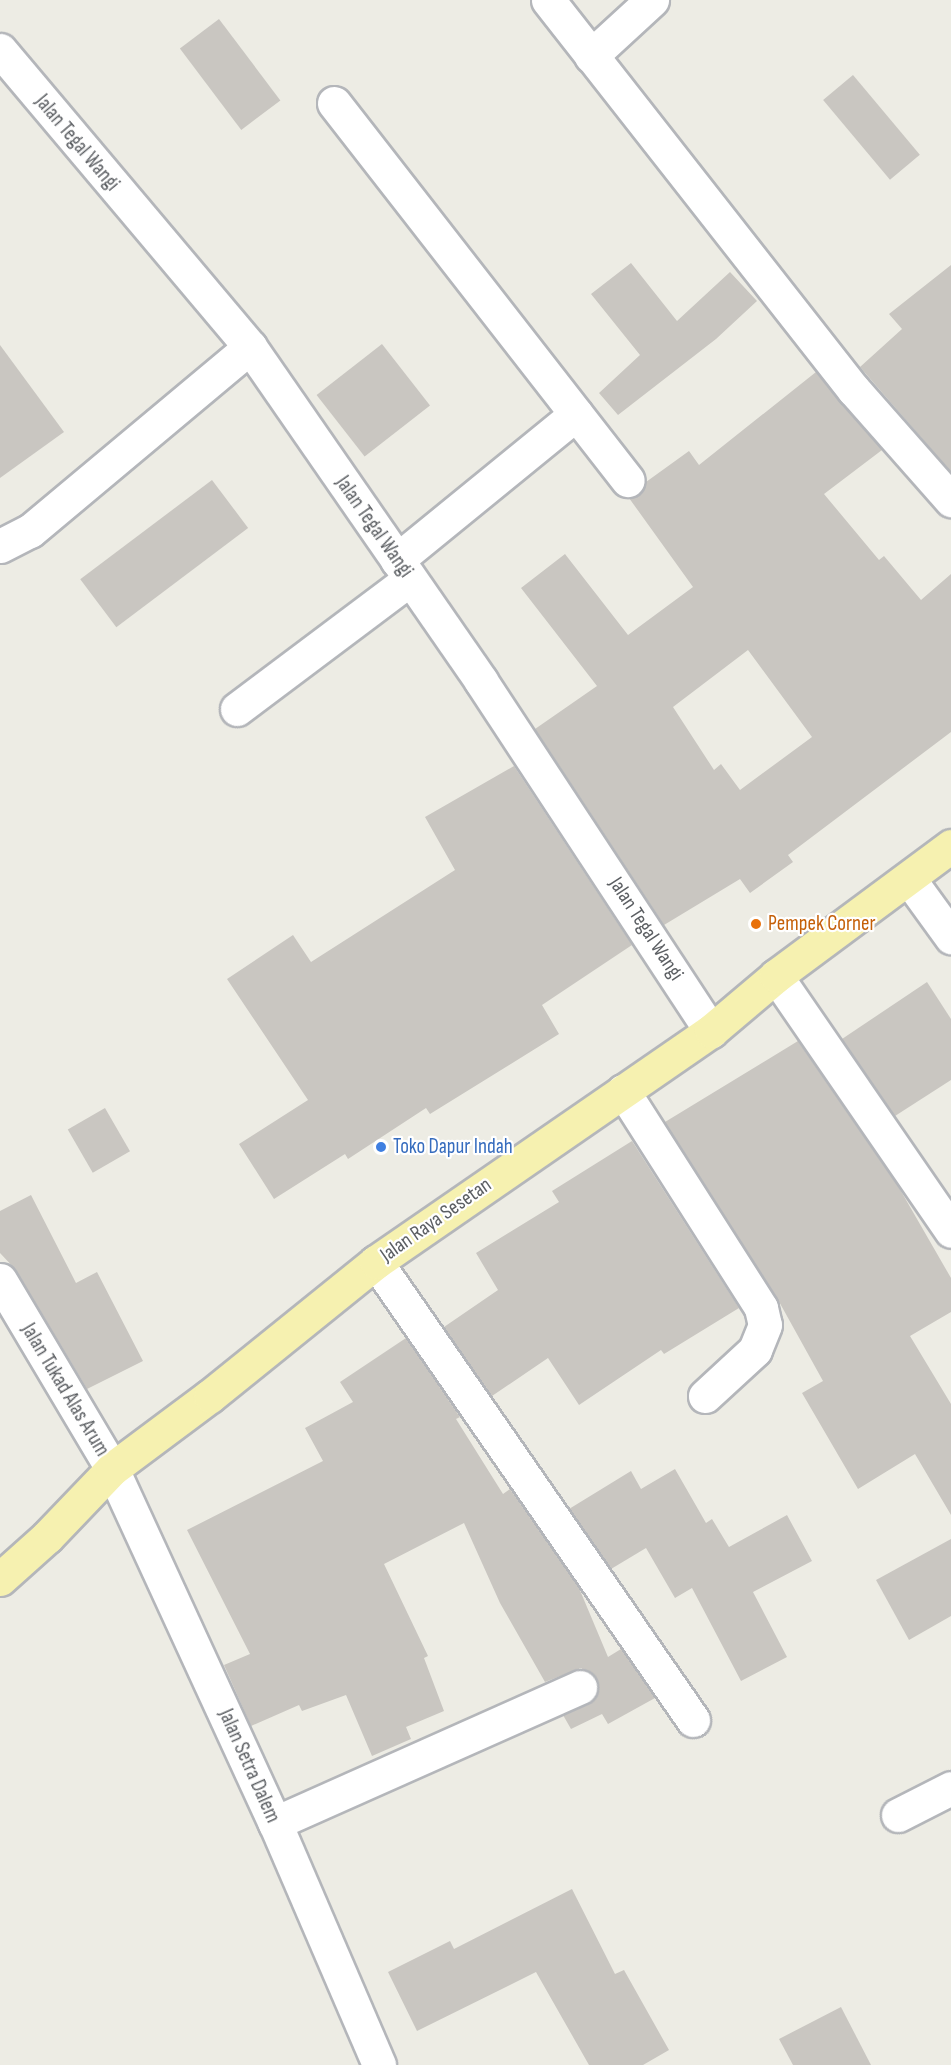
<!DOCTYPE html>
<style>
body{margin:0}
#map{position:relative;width:951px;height:2065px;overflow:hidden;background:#edece4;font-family:"Sofia Sans Condensed",sans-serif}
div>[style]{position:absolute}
.building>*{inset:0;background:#c9c6c1;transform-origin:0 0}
.roads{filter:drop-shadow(2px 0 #b4b6ba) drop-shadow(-2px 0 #b4b6ba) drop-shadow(0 2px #b4b6ba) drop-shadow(0 -2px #b4b6ba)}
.minor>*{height:33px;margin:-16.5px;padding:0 16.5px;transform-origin:16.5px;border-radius:16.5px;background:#fff}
.major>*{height:33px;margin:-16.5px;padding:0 16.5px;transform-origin:16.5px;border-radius:16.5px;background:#f6f1b0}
.dots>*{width:16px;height:16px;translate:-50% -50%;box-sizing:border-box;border:3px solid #fff;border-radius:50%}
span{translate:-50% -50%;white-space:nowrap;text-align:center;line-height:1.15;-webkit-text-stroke:4.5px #fff;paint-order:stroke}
.street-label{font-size:21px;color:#5c5f63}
.food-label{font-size:21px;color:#c56008}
.left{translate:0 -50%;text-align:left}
.shop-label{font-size:21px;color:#366cbe}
</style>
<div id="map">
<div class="building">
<i style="left:219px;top:19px;width:102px;height:49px;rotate:53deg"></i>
<i style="left:853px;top:75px;width:104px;height:39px;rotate:50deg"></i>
<i style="clip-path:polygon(631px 263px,677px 321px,730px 272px,757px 301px,716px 339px,618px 415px,599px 393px,640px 355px,591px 294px)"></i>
<i style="clip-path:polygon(951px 265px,951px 472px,860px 367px,902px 329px,889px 314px)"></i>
<i style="left:382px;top:344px;width:78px;height:83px;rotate:52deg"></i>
<i style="clip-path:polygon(0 345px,64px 432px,0 478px)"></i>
<i style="clip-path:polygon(evenodd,816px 372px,882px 450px,824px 494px,879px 560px,884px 556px,921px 600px,951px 574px,951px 732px,788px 855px,793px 862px,750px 893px,740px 879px,664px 925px,535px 729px,597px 686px,521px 588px,565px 554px,628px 635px,693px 587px,629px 498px,640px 494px,646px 482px,689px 451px,699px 465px,816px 372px,748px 650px,812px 737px,740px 790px,721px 764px,714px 770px,673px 707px,748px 650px)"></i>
<i style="left:212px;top:480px;width:60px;height:165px;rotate:53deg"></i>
<i style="clip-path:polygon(514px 766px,632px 945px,542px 1005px,559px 1034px,430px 1114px,426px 1108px,348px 1159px,345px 1154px,274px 1199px,239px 1144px,308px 1100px,227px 979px,293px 935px,311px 962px,455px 870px,425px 817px)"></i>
<i style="clip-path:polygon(927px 982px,951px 1019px,951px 1080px,895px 1116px,842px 1039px)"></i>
<i style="clip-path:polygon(798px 1041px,898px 1186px,951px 1278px,951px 1312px,910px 1336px,951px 1404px,951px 1515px,915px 1454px,858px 1489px,802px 1393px,823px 1381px,777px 1298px,665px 1122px)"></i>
<i style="left:105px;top:1108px;width:50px;height:43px;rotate:60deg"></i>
<i style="clip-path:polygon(632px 1141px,739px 1308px,664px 1354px,661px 1350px,579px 1405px,548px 1358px,492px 1396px,444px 1327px,498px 1290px,476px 1253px,559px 1202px,552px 1191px)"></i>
<i style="clip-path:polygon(31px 1195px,76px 1283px,97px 1272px,143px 1361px,87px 1389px,16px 1270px,0 1253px,0 1211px)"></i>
<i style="clip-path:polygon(406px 1338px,460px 1417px,456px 1419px,503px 1494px,510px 1489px,579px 1588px,608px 1657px,621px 1649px,655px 1698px,608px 1724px,602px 1714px,571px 1729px,563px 1715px,595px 1698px,597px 1679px,581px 1668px,545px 1682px,500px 1603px,464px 1523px,384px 1564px,428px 1656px,424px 1658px,444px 1711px,406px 1727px,411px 1739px,372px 1756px,346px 1695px,302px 1711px,299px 1705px,251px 1726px,224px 1665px,250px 1654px,187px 1530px,323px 1461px,305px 1428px,353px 1402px,340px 1382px)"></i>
<i style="clip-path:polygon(675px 1469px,706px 1523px,712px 1519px,729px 1547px,787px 1515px,812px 1561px,753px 1592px,787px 1657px,741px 1681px,692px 1588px,675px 1598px,646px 1548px,611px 1569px,569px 1509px,631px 1471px,641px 1489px)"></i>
<i style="clip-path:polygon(951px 1539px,951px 1616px,909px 1640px,876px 1580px)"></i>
<i style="clip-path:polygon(572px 1889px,615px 1974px,624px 1970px,669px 2050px,643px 2065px,589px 2065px,536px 1972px,417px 2031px,388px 1972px,450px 1941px,454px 1949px)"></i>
<i style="clip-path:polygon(841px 2007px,871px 2065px,793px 2065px,779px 2039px)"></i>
</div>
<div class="roads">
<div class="minor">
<i style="left:548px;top:0;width:496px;rotate:51.9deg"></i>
<i style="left:854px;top:390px;width:147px;rotate:48.6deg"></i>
<i style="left:0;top:50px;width:388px;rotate:49.9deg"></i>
<i style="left:250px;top:347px;width:406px;rotate:55.3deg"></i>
<i style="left:481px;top:681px;width:419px;rotate:56.7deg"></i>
<i style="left:591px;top:56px;width:83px;rotate:-42.6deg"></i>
<i style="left:334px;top:103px;width:478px;rotate:52.1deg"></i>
<i style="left:0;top:546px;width:34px;rotate:-27deg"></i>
<i style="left:30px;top:531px;width:287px;rotate:-39.9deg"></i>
<i style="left:397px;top:560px;width:231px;rotate:-39.2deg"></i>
<i style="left:237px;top:709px;width:216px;rotate:-36.9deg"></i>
<i style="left:909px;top:879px;width:72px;rotate:54.1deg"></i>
<i style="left:776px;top:976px;width:309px;rotate:55.5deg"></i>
<i style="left:623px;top:1091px;width:257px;rotate:57.5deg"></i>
<i style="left:761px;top:1308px;width:17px;rotate:77deg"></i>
<i style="left:765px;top:1325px;width:27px;rotate:112deg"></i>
<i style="left:755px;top:1350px;width:68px;rotate:137.4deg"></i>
<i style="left:376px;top:1262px;width:557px;rotate:55.31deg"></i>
<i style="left:0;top:1280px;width:220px;rotate:59.3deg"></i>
<i style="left:112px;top:1469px;width:390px;rotate:65.3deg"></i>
<i style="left:275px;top:1823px;width:263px;rotate:66.7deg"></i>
<i style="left:898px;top:1815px;width:59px;rotate:-27deg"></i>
<i style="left:275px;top:1823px;width:334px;rotate:-24deg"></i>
</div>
<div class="major">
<i style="left:0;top:1579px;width:63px;rotate:-41.8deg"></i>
<i style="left:47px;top:1537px;width:94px;rotate:-46.3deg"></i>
<i style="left:112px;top:1469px;width:122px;rotate:-36.7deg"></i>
<i style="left:210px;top:1396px;width:213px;rotate:-38.9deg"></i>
<i style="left:376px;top:1262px;width:407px;rotate:-34.6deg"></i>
<i style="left:711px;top:1031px;width:85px;rotate:-40.2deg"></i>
<i style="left:776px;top:976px;width:218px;rotate:-36.6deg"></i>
</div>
</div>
<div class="dots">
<i style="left:756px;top:924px;background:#e8710a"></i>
<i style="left:381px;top:1147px;background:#3f7fe0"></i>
</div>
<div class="street-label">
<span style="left:77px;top:143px;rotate:50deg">Jalan Tegal Wangi</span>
<span style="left:374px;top:527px;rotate:55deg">Jalan Tegal Wangi</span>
<span style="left:646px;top:929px;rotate:57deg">Jalan Tegal Wangi</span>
<span style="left:436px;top:1220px;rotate:-35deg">Jalan Raya Sesetan</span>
<span style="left:65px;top:1390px;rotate:59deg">Jalan Tukad Alas Arum</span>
<span style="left:249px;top:1766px;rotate:66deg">Jalan Setra Dalem</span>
</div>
<div class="food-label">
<span class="left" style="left:768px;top:924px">Pempek Corner</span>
</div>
<div class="shop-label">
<span class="left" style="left:393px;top:1147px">Toko Dapur Indah</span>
</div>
</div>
